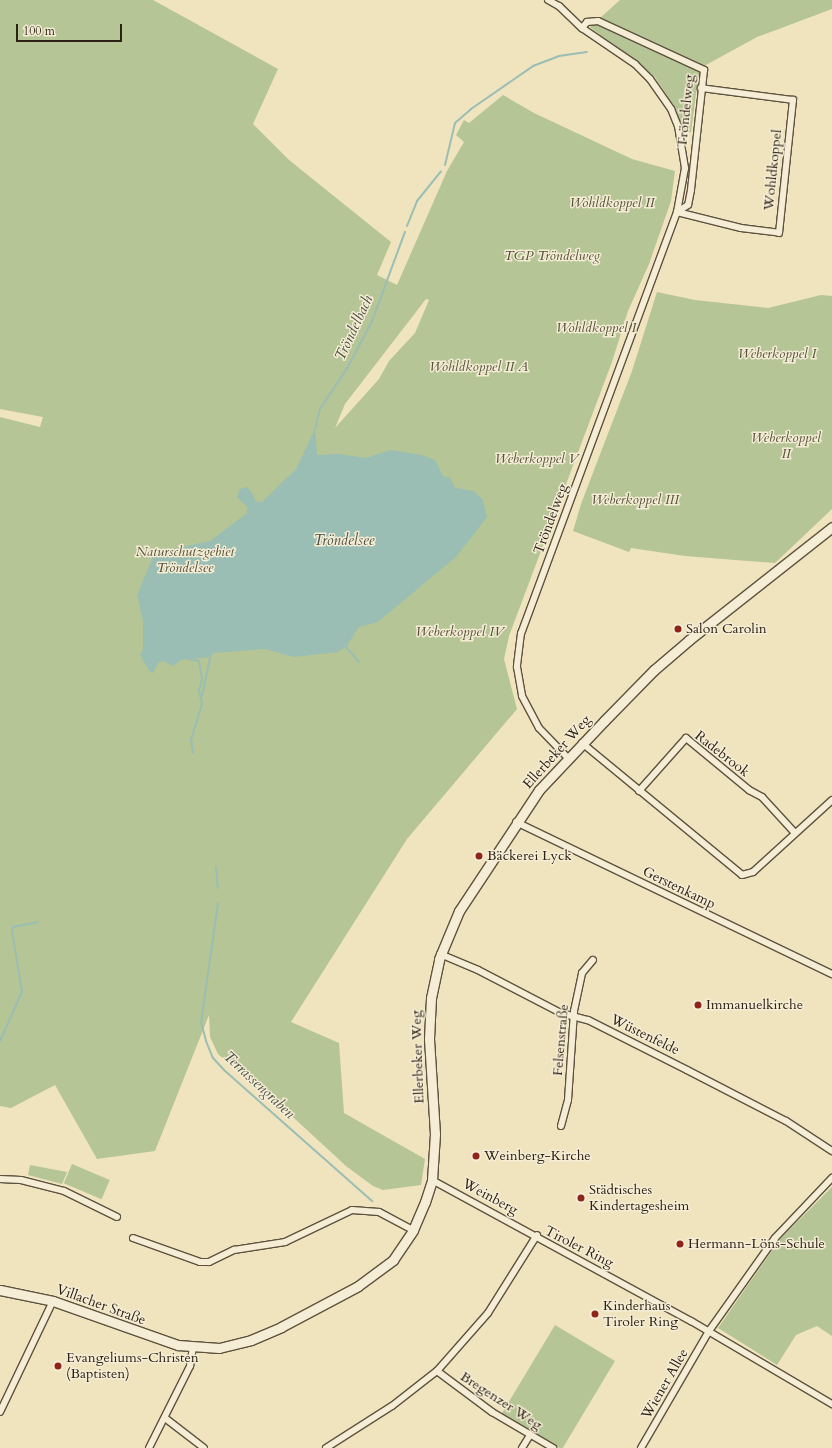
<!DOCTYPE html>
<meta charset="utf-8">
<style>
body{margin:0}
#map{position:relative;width:832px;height:1448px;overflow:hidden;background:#f0e4be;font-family:Cardo,serif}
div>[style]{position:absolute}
.green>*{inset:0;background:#b5c595;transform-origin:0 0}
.water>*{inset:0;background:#9abeb3}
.stream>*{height:2px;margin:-1px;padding:0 1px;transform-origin:1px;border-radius:1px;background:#9abeb3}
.roads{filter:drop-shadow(1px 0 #5e523f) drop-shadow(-1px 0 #5e523f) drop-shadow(0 1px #5e523f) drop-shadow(0 -1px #5e523f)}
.street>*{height:6px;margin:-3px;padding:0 3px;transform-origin:3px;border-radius:3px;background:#f5edd5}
.secondary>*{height:9px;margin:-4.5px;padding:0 4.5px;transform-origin:4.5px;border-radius:4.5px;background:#f5edd5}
.dots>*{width:11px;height:11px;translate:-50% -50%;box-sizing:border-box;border:2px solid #f5edd5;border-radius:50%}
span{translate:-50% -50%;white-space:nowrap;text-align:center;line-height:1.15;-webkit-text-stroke:3px #f5edd5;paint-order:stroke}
.street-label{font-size:14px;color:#2d2115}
.park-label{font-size:14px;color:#56523b;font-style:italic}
.poi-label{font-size:14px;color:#2d2115}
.left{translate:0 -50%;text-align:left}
.water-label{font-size:15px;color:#4e5044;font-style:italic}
.scale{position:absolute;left:16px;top:24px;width:106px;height:18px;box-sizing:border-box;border:2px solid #2d2115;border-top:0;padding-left:5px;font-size:12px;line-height:14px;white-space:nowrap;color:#2d2115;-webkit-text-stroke:3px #f5edd5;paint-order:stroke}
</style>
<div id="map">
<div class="green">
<i style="clip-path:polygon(evenodd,0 0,153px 0,278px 69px,253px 124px,289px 160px,391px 242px,377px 275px,397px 285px,447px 171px,464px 142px,456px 135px,464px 120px,469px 123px,503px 95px,534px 113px,632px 159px,675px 171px,671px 201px,649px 264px,628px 311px,612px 362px,509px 636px,504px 659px,517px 709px,407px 839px,291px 1022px,339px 1043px,344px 1113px,425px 1159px,421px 1185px,383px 1190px,373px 1186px,346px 1166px,282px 1107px,218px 1054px,210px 1037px,209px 1015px,155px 1151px,97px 1159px,55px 1085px,11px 1108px,0 1106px,0 417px,40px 427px,43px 417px,0 409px,0 0,426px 299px,429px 300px,415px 333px,389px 361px,379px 379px,335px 428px,345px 404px,426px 299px)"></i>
<i style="clip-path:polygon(620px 0,832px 0,832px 9px,757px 37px,706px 65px,698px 78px,691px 132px,684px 133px,675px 107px,654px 76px,590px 27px)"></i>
<i style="clip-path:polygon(657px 292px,695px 300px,768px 308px,821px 295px,832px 296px,832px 509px,775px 563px,685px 556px,631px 548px,629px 552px,573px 531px,581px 504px,632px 371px)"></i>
<i style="left:72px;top:1164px;width:41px;height:21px;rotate:23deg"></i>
<i style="clip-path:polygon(30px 1165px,67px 1172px,62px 1184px,28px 1175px)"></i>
<i style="clip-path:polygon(832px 1187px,832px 1336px,817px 1326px,796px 1335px,777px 1365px,718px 1328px,780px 1239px)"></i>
<i style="left:555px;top:1325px;width:70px;height:103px;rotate:31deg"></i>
</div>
<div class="water">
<i style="clip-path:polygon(315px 429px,317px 455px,338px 454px,366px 458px,391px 450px,421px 455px,435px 460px,443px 476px,450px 478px,455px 488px,474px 491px,483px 500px,487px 517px,456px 557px,378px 622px,359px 627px,346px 647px,338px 652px,293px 657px,265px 649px,214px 653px,210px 657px,181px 660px,173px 666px,163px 661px,158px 663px,153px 673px,150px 672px,140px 655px,143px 649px,143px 621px,137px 595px,153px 557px,160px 548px,169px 550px,210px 541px,247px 513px,247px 507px,237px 497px,240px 489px,248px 487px,257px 502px,262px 502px,296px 469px)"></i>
</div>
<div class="stream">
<i style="left:445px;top:165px;width:43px;rotate:-76.6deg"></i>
<i style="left:455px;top:123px;width:21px;rotate:-41deg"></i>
<i style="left:471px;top:109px;width:75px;rotate:-34.7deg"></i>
<i style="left:533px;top:66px;width:28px;rotate:-21deg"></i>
<i style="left:559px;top:56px;width:28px;rotate:-8deg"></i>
<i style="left:407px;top:226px;width:27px;rotate:-68deg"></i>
<i style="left:417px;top:201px;width:38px;rotate:-51deg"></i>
<i style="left:315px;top:429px;width:21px;rotate:-76deg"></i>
<i style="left:320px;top:409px;width:50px;rotate:-56.3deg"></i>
<i style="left:348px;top:367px;width:52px;rotate:-62.4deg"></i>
<i style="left:372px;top:321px;width:95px;rotate:-69.7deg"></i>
<i style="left:346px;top:647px;width:20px;rotate:49deg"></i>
<i style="left:189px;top:659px;width:10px;rotate:11deg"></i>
<i style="left:199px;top:661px;width:19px;rotate:81deg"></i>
<i style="left:202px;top:680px;width:10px;rotate:107deg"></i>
<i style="left:199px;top:690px;width:14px;rotate:78deg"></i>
<i style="left:202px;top:704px;width:37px;rotate:107deg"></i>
<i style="left:191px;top:739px;width:14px;rotate:82deg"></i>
<i style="left:202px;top:696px;width:40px;rotate:-78deg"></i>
<i style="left:216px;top:867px;width:21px;rotate:85deg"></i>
<i style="left:218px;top:903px;width:120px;rotate:98.1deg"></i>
<i style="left:201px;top:1022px;width:20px;rotate:75deg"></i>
<i style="left:206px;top:1041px;width:18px;rotate:68deg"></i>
<i style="left:213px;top:1058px;width:16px;rotate:47deg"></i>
<i style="left:224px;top:1070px;width:198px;rotate:41.5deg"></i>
<i style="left:0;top:1041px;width:54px;rotate:-65.8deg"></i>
<i style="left:22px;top:992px;width:63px;rotate:-99.2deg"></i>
<i style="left:12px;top:930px;width:3px;rotate:-72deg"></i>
<i style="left:13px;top:927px;width:25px;rotate:-11deg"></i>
</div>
<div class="roads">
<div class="street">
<i style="left:548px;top:0;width:13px;rotate:29deg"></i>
<i style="left:559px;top:6px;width:32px;rotate:44deg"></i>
<i style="left:582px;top:28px;width:64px;rotate:34.2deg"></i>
<i style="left:635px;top:64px;width:21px;rotate:45deg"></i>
<i style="left:650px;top:79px;width:37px;rotate:55deg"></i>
<i style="left:671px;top:109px;width:18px;rotate:68deg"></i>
<i style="left:678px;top:126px;width:43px;rotate:80.5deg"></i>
<i style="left:685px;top:168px;width:45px;rotate:100.3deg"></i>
<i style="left:677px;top:212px;width:449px;rotate:110.3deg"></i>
<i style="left:521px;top:633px;width:34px;rotate:97deg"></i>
<i style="left:517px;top:667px;width:29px;rotate:80deg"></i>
<i style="left:522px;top:696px;width:36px;rotate:62deg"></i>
<i style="left:539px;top:728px;width:42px;rotate:46deg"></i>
<i style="left:582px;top:28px;width:8px;rotate:-50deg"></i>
<i style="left:587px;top:22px;width:11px;rotate:-5deg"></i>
<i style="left:598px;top:21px;width:117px;rotate:24.8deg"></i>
<i style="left:704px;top:70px;width:121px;rotate:96.2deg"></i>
<i style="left:691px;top:190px;width:15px;rotate:101deg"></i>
<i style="left:688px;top:205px;width:13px;rotate:148deg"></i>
<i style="left:677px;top:212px;width:66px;rotate:14deg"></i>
<i style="left:741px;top:228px;width:38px;rotate:7deg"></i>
<i style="left:779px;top:233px;width:134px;rotate:-84deg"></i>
<i style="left:793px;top:100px;width:93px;rotate:-172.6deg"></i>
<i style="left:582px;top:743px;width:207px;rotate:39.5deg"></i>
<i style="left:742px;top:875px;width:11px;rotate:-15deg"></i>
<i style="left:753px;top:872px;width:107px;rotate:-42.3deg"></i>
<i style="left:639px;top:791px;width:71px;rotate:-48.4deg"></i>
<i style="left:686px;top:738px;width:82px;rotate:39.5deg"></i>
<i style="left:749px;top:790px;width:15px;rotate:28deg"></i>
<i style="left:762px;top:797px;width:49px;rotate:47.5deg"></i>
<i style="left:516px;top:822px;width:351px;rotate:25.7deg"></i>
<i style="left:440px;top:954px;width:41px;rotate:22.8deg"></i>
<i style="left:478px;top:970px;width:93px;rotate:27.4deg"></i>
<i style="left:561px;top:1013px;width:28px;rotate:15deg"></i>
<i style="left:588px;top:1020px;width:111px;rotate:26.8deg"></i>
<i style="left:687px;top:1070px;width:111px;rotate:27.3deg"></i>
<i style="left:786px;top:1121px;width:55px;rotate:33.1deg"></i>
<i style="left:561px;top:1126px;width:27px;rotate:-75deg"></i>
<i style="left:568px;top:1100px;width:89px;rotate:-86.1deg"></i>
<i style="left:574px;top:1011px;width:39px;rotate:-78deg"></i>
<i style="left:582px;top:973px;width:17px;rotate:-50deg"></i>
<i style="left:0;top:1179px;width:21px;rotate:3deg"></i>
<i style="left:21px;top:1180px;width:44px;rotate:14.3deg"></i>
<i style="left:64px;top:1191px;width:59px;rotate:26.1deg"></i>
<i style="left:432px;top:1180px;width:295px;rotate:28.6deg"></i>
<i style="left:691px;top:1321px;width:164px;rotate:30.5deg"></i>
<i style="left:133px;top:1238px;width:71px;rotate:19.7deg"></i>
<i style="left:200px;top:1262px;width:9px"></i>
<i style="left:209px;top:1262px;width:28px;rotate:-26deg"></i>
<i style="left:234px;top:1250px;width:52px;rotate:-8.9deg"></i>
<i style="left:285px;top:1242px;width:74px;rotate:-25.5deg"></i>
<i style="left:352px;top:1210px;width:27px;rotate:4deg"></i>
<i style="left:379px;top:1212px;width:38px;rotate:28deg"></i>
<i style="left:437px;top:1371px;width:69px;rotate:36.7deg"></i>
<i style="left:492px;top:1412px;width:71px;rotate:30.5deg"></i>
<i style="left:0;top:1412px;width:123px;rotate:-64.5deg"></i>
<i style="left:165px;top:1418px;width:49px;rotate:37.6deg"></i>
<i style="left:149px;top:1448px;width:92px;rotate:-63.4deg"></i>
<i style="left:190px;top:1366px;width:19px;rotate:-81deg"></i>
<i style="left:326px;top:1448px;width:78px;rotate:-32.5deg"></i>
<i style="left:392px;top:1406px;width:57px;rotate:-37.9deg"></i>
<i style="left:437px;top:1371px;width:77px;rotate:-48.7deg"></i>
<i style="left:488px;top:1313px;width:92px;rotate:-57.9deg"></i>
<i style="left:522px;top:1448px;width:15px;rotate:-58deg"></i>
<i style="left:641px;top:1448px;width:135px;rotate:-59.8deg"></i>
<i style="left:709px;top:1331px;width:114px;rotate:-54.6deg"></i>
<i style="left:775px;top:1238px;width:83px;rotate:-46.5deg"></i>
</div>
<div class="secondary">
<i style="left:0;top:1290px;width:54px;rotate:11.7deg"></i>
<i style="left:53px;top:1301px;width:133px;rotate:19.4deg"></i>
<i style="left:178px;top:1345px;width:41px;rotate:4.2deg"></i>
<i style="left:219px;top:1348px;width:33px;rotate:-14deg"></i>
<i style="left:251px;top:1340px;width:33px;rotate:-23deg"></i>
<i style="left:281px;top:1327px;width:87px;rotate:-28deg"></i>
<i style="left:358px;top:1286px;width:44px;rotate:-36.6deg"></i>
<i style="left:393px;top:1260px;width:36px;rotate:-56deg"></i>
<i style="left:413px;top:1230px;width:30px;rotate:-67deg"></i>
<i style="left:425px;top:1202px;width:23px;rotate:-72deg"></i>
<i style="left:432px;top:1180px;width:46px;rotate:-86.3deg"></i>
<i style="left:435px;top:1134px;width:95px;rotate:-93.6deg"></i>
<i style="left:429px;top:1039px;width:41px;rotate:-87.2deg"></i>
<i style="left:431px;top:998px;width:40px;rotate:-78deg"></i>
<i style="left:439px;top:959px;width:52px;rotate:-67.4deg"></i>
<i style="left:459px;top:911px;width:145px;rotate:-56.5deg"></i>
<i style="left:539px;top:790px;width:95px;rotate:-46.7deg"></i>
<i style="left:604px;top:721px;width:71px;rotate:-45.6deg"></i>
<i style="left:654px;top:670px;width:46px;rotate:-40.6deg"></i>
<i style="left:689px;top:640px;width:182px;rotate:-38.3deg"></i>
</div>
</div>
<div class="dots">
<i style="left:678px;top:629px;background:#8f2418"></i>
<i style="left:479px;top:856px;background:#8f2418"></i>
<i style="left:698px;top:1005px;background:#8f2418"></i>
<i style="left:476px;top:1156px;background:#8f2418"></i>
<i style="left:581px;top:1198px;background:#8f2418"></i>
<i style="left:680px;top:1244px;background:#8f2418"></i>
<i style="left:595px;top:1314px;background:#8f2418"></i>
<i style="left:58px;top:1366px;background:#8f2418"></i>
</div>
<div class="street-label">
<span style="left:686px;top:111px;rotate:-84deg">Tröndelweg</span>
<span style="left:773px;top:170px;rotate:-84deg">Wohldkoppel</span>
<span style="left:551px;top:519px;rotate:-70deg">Tröndelweg</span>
<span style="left:557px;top:752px;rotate:-48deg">Ellerbeker Weg</span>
<span style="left:722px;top:754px;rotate:38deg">Radebrook</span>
<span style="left:679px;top:888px;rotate:26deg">Gerstenkamp</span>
<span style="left:645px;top:1035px;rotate:26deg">Wüstenfelde</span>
<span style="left:561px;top:1040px;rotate:-85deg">Felsenstraße</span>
<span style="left:418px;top:1057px;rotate:-92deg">Ellerbeker Weg</span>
<span style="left:490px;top:1197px;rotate:28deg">Weinberg</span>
<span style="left:579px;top:1247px;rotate:27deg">Tiroler Ring</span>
<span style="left:101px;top:1305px;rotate:20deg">Villacher Straße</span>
<span style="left:665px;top:1384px;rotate:-60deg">Wiener Allee</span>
<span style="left:501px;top:1401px;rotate:33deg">Bregenzer Weg</span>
</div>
<div class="park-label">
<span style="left:612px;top:203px">Wohldkoppel II</span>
<span style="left:552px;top:256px">TGP Tröndelweg</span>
<span style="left:596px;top:328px">Wohldkoppel I</span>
<span style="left:777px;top:354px">Weberkoppel I</span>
<span style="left:479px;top:367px">Wohldkoppel II A</span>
<span style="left:786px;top:446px">Weberkoppel<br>II</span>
<span style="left:537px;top:459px">Weberkoppel V</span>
<span style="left:635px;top:500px">Weberkoppel III</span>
<span style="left:185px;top:560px">Naturschutzgebiet<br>Tröndelsee</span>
<span style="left:460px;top:632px">Weberkoppel IV</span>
</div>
<div class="poi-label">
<span class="left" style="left:686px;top:629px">Salon Carolin</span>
<span class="left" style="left:487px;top:856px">Bäckerei Lyck</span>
<span class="left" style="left:706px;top:1005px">Immanuelkirche</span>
<span class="left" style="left:484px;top:1156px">Weinberg-Kirche</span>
<span class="left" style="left:589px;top:1198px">Städtisches<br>Kindertagesheim</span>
<span class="left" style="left:688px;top:1244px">Hermann-Löns-Schule</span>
<span class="left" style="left:603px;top:1314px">Kinderhaus<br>Tiroler Ring</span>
<span class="left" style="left:66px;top:1366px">Evangeliums-Christen<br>(Baptisten)</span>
</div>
<div class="water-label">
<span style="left:354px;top:328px;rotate:-65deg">Tröndelbach</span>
<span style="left:344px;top:541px">Tröndelsee</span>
<span style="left:259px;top:1085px;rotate:43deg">Terrassengraben</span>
</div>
<div class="scale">100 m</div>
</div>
